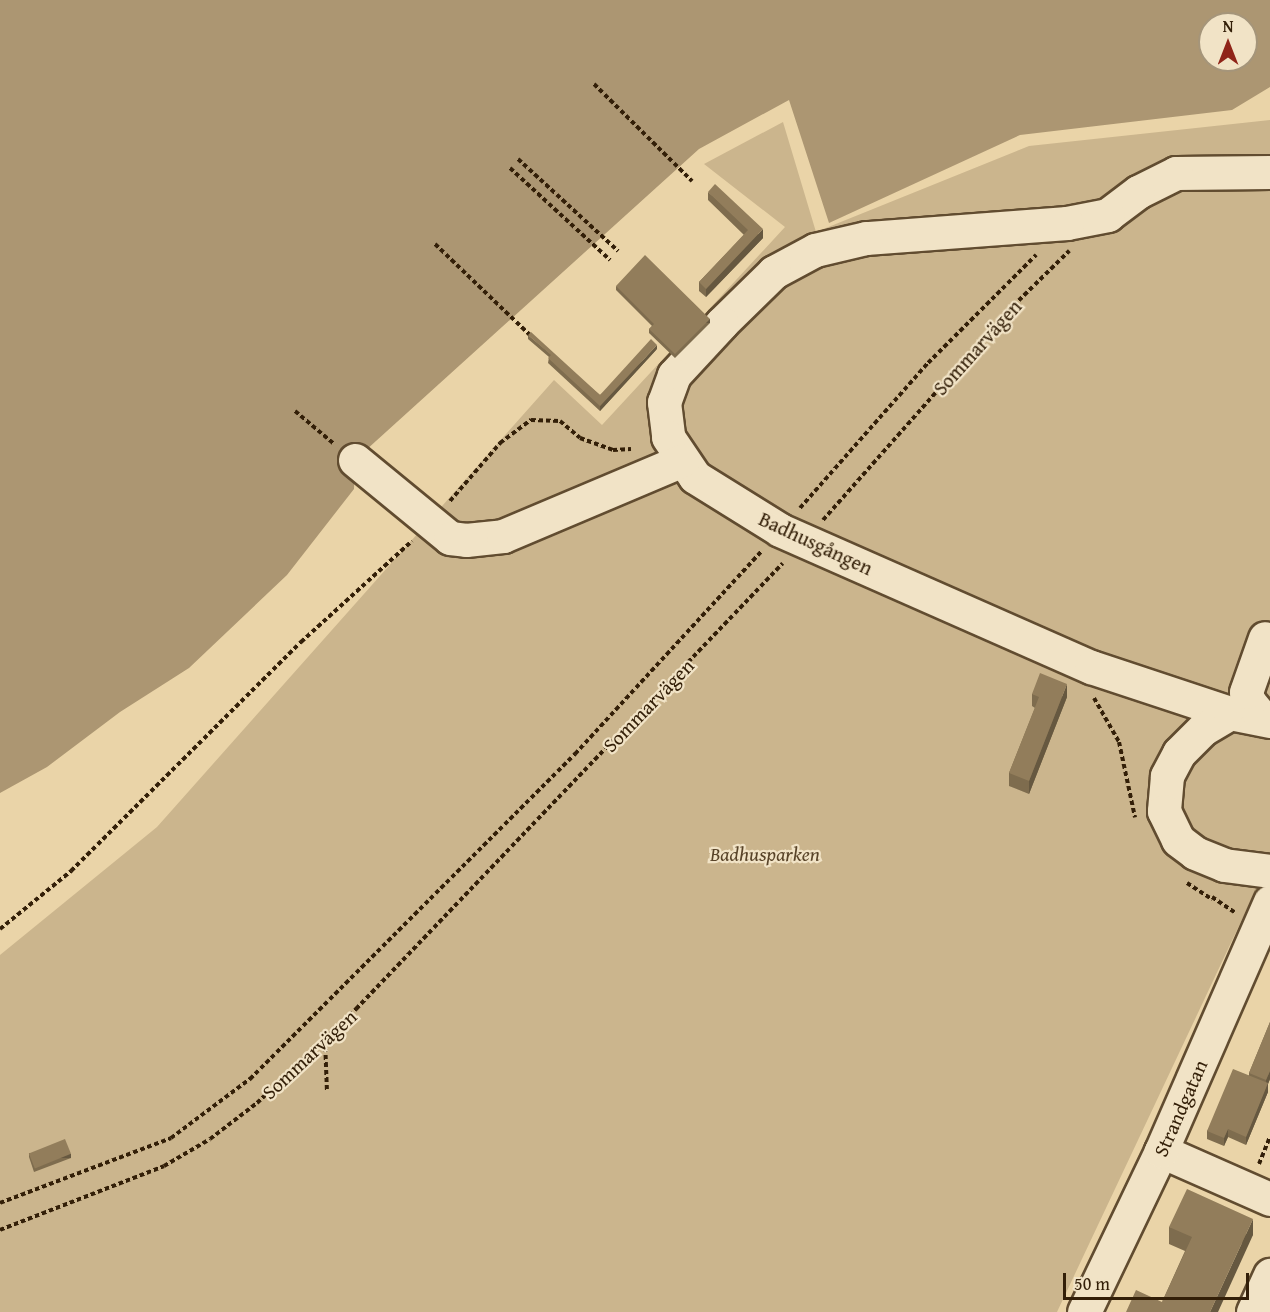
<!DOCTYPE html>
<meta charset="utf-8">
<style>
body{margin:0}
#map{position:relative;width:1270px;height:1312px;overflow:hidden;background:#ead4a8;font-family:"Gentium Book Plus",serif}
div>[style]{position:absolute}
.green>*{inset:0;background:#cbb58d}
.water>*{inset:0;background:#ac9672}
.path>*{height:4px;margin-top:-2px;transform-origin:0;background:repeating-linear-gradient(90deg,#331f08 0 4.5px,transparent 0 7.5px)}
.roads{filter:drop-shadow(2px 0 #614c30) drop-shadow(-2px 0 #614c30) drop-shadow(0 2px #614c30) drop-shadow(0 -2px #614c30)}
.minor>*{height:33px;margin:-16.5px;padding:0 16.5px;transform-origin:16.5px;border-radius:16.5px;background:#f1e3c6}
.wall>*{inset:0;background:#7e6c4e}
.shaded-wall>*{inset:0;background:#665840;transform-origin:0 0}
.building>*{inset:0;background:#927d5b;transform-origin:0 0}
span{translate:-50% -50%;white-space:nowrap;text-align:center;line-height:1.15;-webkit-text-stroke:4.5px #f1e3c6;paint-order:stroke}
.street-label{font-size:20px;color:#331f08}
.park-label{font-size:20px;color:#594429;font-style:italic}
.north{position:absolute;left:1198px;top:12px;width:60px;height:60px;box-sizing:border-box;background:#f1e3c6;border:2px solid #a5957a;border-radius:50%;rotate:0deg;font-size:16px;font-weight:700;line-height:24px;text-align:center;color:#331f08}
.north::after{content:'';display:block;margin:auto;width:21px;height:27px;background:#8f2418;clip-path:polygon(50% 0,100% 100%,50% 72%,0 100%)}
.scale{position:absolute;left:1063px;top:1273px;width:186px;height:27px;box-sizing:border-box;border:3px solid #331f08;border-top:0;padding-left:8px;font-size:18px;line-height:21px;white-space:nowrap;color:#331f08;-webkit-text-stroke:4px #f1e3c6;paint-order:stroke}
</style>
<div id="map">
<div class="green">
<i style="clip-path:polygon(1270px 120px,1270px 860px,1057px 1312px,0 1312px,0 955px,157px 827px,554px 380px,602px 425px,785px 227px,704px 164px,783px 122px,816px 232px,1029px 146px)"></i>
</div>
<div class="water">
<i style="clip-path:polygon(evenodd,0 0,1270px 0,1270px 87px,1232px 110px,1020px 135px,829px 223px,789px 100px,699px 149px,355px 460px,354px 489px,287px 575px,189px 668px,120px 712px,47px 767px,0 793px,0 0,1210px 24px,1246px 24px,1246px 60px,1210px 60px,1210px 24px)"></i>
</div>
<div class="path">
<i style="left:594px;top:84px;width:138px;rotate:44.7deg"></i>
<i style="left:518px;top:159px;width:136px;rotate:42.6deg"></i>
<i style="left:510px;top:168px;width:136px;rotate:42.6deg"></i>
<i style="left:435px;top:244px;width:133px;rotate:43.8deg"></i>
<i style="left:295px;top:411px;width:50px;rotate:40.1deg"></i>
<i style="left:450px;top:501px;width:77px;rotate:-49.2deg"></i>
<i style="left:500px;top:443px;width:39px;rotate:-37deg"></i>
<i style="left:531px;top:420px;width:29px;rotate:2deg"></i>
<i style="left:560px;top:421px;width:26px;rotate:40deg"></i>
<i style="left:580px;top:438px;width:35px;rotate:20deg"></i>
<i style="left:613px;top:450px;width:18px;rotate:-3deg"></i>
<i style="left:800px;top:508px;width:193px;rotate:-48.6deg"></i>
<i style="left:928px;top:363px;width:153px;rotate:-45deg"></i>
<i style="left:823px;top:520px;width:279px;rotate:-48.5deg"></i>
<i style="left:1008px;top:311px;width:86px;rotate:-44.5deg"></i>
<i style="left:1094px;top:698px;width:51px;rotate:60.4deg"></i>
<i style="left:1119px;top:742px;width:77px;rotate:78deg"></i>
<i style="left:1187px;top:883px;width:30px;rotate:33deg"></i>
<i style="left:1212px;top:897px;width:27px;rotate:34deg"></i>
<i style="left:0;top:929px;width:92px;rotate:-39.2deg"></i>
<i style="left:71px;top:871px;width:325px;rotate:-44.9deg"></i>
<i style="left:301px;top:642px;width:150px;rotate:-42.3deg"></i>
<i style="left:325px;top:1040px;width:51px;rotate:87.8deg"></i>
<i style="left:1259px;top:1164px;width:29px;rotate:-68deg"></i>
<i style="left:0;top:1203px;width:183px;rotate:-20.8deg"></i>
<i style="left:171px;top:1138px;width:99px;rotate:-36.8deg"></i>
<i style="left:250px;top:1079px;width:460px;rotate:-45deg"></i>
<i style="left:575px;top:754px;width:275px;rotate:-47.4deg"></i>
<i style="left:0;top:1230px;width:176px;rotate:-21.3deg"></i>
<i style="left:164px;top:1166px;width:53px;rotate:-30.4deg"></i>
<i style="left:210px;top:1139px;width:59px;rotate:-37.5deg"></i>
<i style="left:257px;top:1103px;width:137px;rotate:-43.5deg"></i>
<i style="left:356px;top:1009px;width:617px;rotate:-46.25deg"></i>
</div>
<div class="roads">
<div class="minor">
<i style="left:1270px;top:172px;width:94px;rotate:179.4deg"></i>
<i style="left:1176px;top:173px;width:42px;rotate:153.4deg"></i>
<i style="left:1138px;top:192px;width:38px;rotate:143deg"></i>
<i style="left:1108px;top:215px;width:42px;rotate:169deg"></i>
<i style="left:1067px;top:223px;width:202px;rotate:175.7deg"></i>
<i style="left:866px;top:238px;width:52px;rotate:166.8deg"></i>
<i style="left:815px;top:250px;width:47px;rotate:151.8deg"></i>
<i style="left:774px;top:272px;width:73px;rotate:135.6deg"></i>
<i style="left:722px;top:323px;width:71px;rotate:132.7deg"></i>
<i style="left:674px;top:375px;width:29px;rotate:110deg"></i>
<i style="left:664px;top:402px;width:35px;rotate:83deg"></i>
<i style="left:668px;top:437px;width:48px;rotate:56deg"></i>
<i style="left:695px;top:477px;width:100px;rotate:31.9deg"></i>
<i style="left:780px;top:530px;width:340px;rotate:23.8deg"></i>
<i style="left:1091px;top:667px;width:146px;rotate:18.3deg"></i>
<i style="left:1230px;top:713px;width:41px;rotate:11.3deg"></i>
<i style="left:355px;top:460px;width:123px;rotate:39.4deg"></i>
<i style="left:450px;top:538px;width:16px;rotate:7deg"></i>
<i style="left:466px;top:540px;width:37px;rotate:-6deg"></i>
<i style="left:503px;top:536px;width:195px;rotate:-22.9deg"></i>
<i style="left:1230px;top:713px;width:31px;rotate:149deg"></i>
<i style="left:1203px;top:729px;width:34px;rotate:135deg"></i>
<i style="left:1179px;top:753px;width:26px;rotate:118deg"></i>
<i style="left:1167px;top:776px;width:35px;rotate:95deg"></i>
<i style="left:1164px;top:811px;width:32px;rotate:64deg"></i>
<i style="left:1178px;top:840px;width:21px;rotate:37deg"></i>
<i style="left:1195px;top:853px;width:31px;rotate:22deg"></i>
<i style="left:1224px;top:865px;width:46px;rotate:7.4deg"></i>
<i style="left:1263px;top:719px;width:22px;rotate:-129deg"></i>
<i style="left:1249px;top:702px;width:10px;rotate:-107deg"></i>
<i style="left:1246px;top:692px;width:57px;rotate:-70.6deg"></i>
<i style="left:1161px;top:1151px;width:119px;rotate:23.8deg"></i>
<i style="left:1084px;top:1312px;width:178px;rotate:-64.4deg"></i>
<i style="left:1161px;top:1151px;width:272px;rotate:-66.4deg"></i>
<i style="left:1253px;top:1312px;width:41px;rotate:-65.3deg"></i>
</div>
</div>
<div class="wall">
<i style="clip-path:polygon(708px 192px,763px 238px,706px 297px,699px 291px,699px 282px,744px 235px,708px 200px)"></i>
<i style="clip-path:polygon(616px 286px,710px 323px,675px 358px,649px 333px,649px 329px,652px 326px,616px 290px)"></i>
<i style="clip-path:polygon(528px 335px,600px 395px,657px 349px,600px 411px,548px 363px,549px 357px,528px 339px)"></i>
<i style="clip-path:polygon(1032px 694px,1067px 697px,1029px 794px,1009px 786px,1009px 773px,1035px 708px,1032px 706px)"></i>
<i style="clip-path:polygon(1270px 1022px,1270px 1079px,1268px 1084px,1268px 1092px,1246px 1145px,1228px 1137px,1224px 1146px,1207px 1139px,1207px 1131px,1249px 1075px,1249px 1073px)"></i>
<i style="clip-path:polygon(29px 1153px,71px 1158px,34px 1172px,29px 1157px)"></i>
<i style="clip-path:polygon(1169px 1227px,1253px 1235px,1162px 1302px,1185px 1251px,1169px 1244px)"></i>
</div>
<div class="shaded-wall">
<i style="clip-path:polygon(763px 229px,763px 238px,706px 297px,706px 289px)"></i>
<i style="left:710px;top:319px;width:4px;height:49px;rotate:90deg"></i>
<i style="clip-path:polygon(657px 345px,657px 349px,600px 411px,600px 406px)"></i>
<i style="clip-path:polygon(1067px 684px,1067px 697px,1029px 794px,1029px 781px)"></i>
<i style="clip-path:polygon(1270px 1071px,1270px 1079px,1268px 1084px,1268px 1092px,1246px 1145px,1246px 1137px,1266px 1087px,1266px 1080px)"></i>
<i style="clip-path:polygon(1228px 1129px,1228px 1137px,1224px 1146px,1224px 1138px)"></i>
<i style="left:71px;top:1154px;width:4px;height:40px;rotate:90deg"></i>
<i style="clip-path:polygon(1253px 1219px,1253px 1235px,1218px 1312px,1210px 1312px)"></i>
</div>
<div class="building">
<i style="clip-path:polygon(715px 184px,763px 229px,706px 289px,699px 282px,748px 230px,708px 192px)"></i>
<i style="clip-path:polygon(645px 255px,710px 319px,675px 354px,649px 329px,654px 324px,616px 286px)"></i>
<i style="clip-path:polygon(531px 332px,600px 395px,651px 339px,657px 345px,600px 406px,548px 358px,551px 355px,528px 335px)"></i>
<i style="clip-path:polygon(1040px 673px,1067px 684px,1029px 781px,1009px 773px,1039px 697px,1032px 694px)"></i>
<i style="clip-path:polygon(1270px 1022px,1270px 1071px,1266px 1080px,1249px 1073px)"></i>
<i style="clip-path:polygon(1233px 1069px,1268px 1083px,1246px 1137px,1228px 1129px,1224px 1138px,1207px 1131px)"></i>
<i style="left:65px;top:1139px;width:16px;height:39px;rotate:68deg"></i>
<i style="clip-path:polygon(1187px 1189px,1253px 1219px,1210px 1312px,1126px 1312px,1136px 1290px,1162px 1302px,1192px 1237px,1169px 1227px)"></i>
</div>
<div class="street-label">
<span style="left:977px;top:347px;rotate:-48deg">Sommarvägen</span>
<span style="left:816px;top:543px;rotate:25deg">Badhusgången</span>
<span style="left:648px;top:705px;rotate:-46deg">Sommarvägen</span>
<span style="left:309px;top:1054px;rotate:-43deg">Sommarvägen</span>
<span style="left:1180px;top:1108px;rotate:-66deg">Strandgatan</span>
</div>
<div class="park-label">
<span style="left:765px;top:853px">Badhusparken</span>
</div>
<div class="north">N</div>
<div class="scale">50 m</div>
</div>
